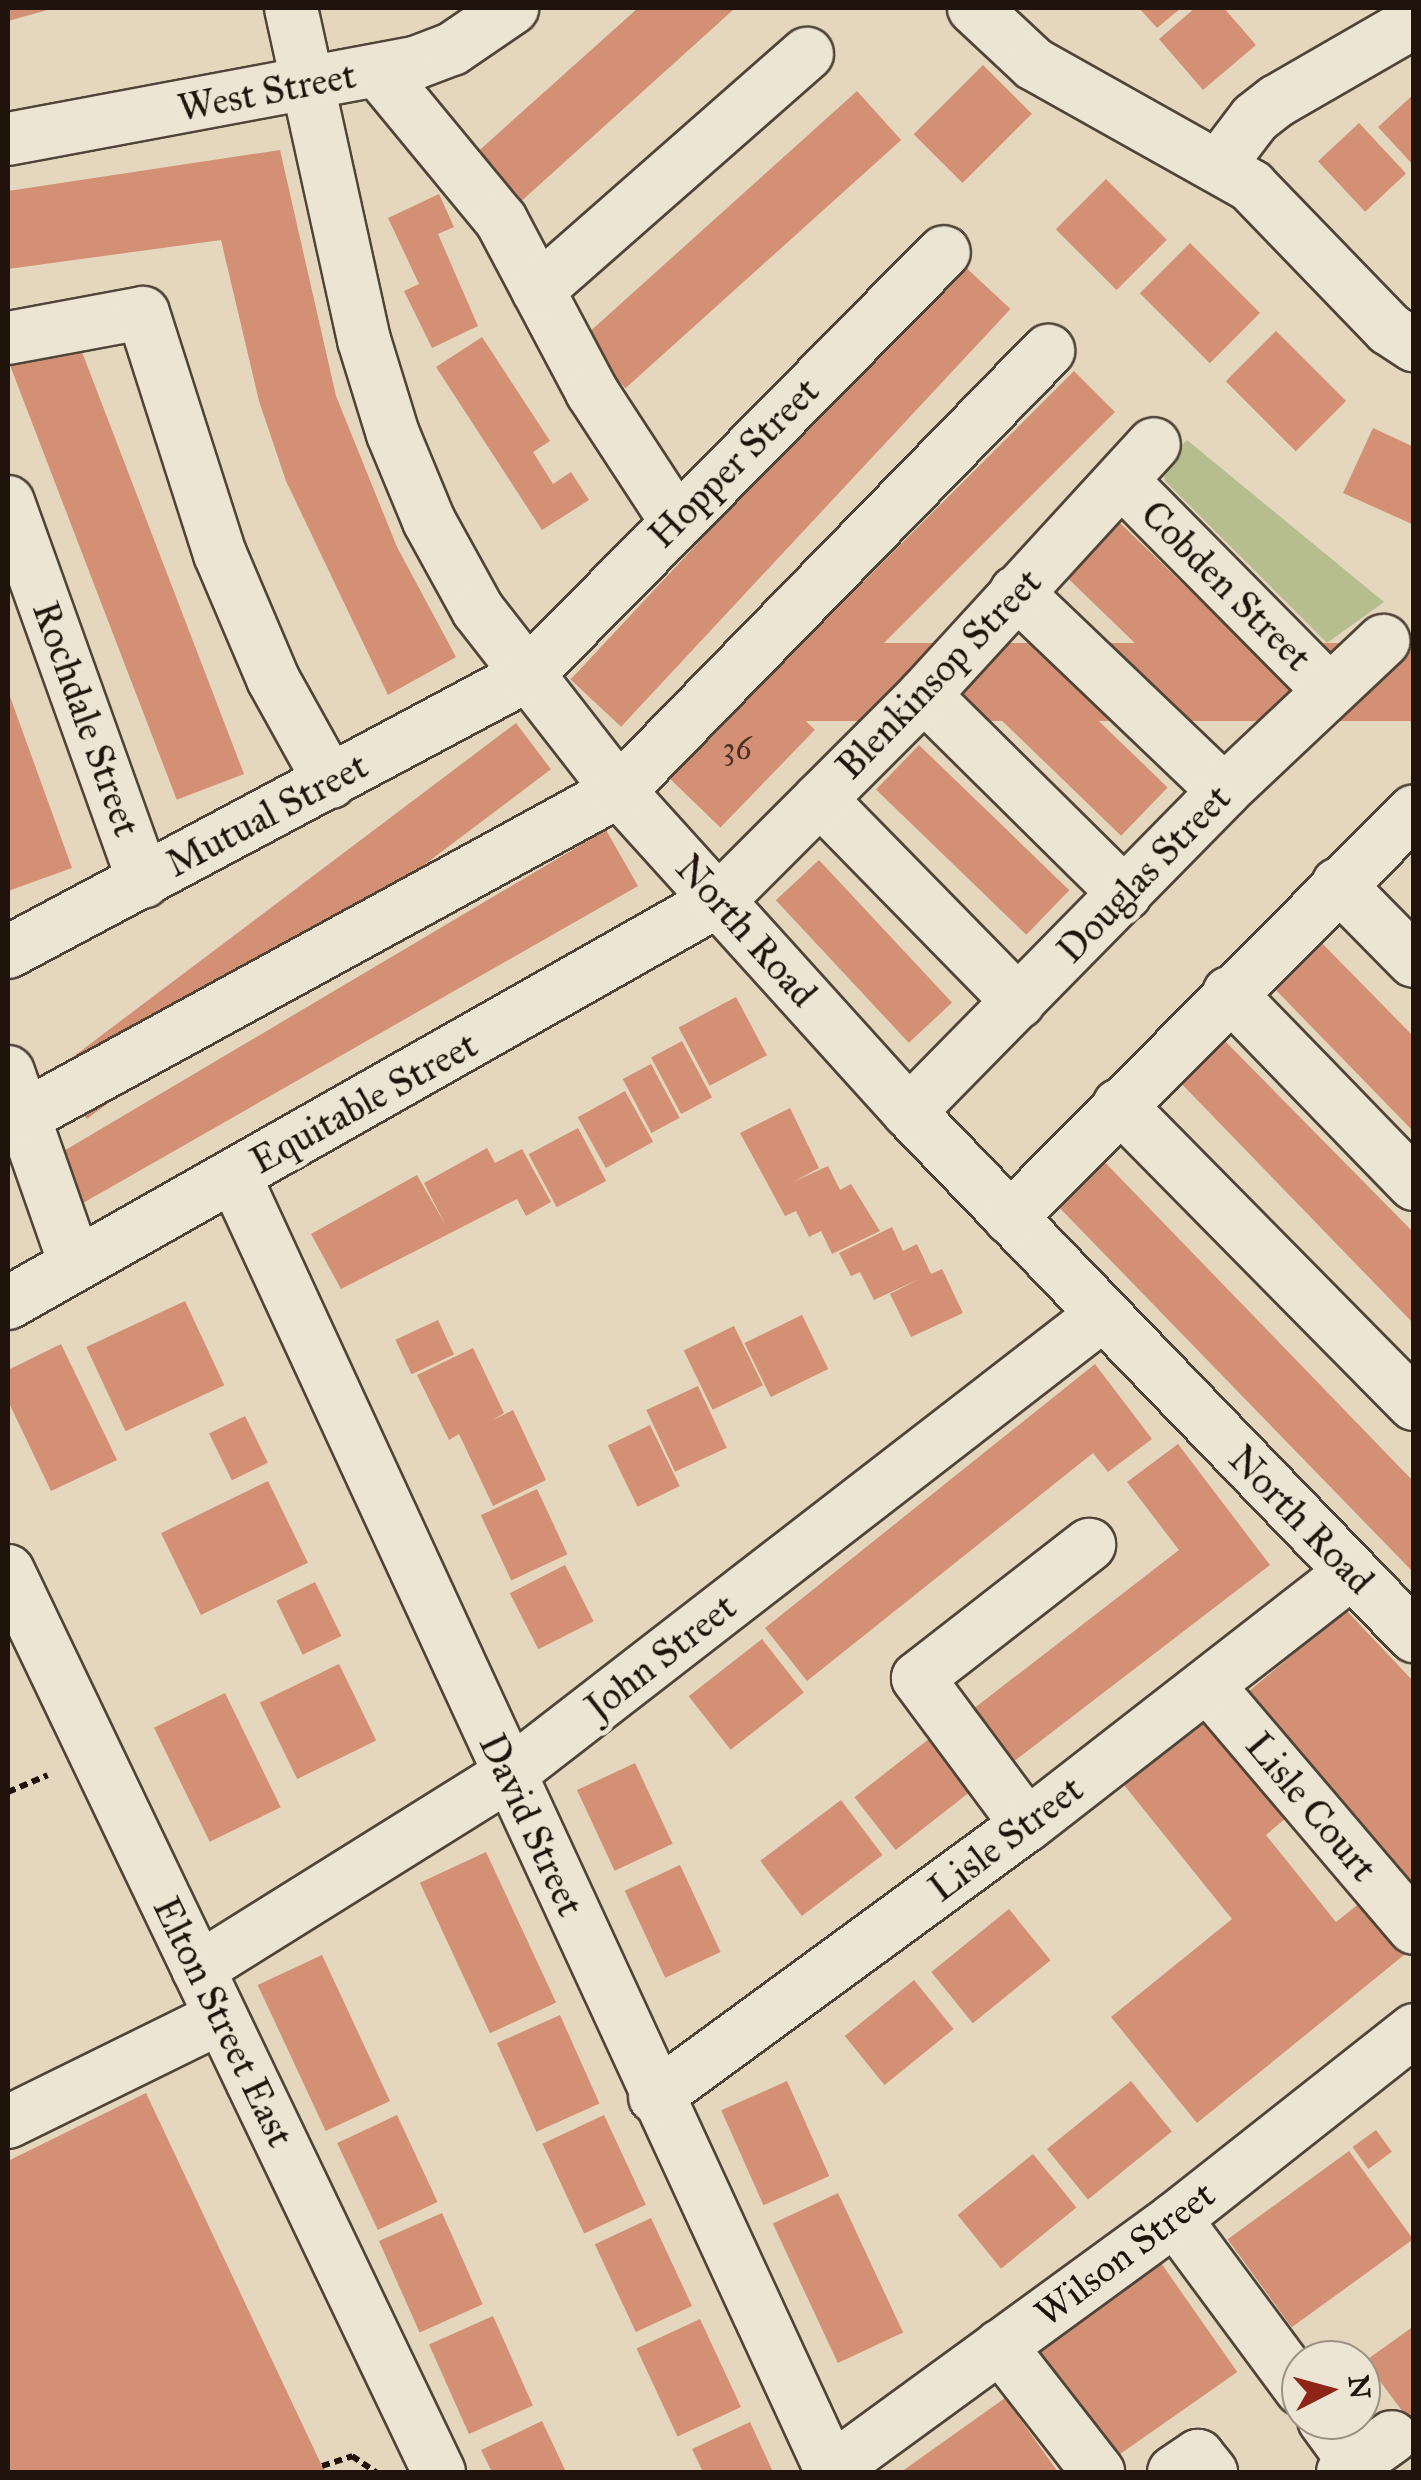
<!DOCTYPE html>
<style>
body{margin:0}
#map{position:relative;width:1421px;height:2480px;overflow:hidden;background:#e4d7bd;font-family:"IM FELL Great Primer",serif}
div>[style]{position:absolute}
.green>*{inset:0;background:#b6be8f}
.building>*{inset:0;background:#d39075;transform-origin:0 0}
.path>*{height:6px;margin-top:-3px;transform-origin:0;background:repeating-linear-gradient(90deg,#1f130b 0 8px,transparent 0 13px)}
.roads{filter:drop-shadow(2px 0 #504438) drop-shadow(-2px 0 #504438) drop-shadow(0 2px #504438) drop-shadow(0 -2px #504438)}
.minor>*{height:52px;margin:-26px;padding:0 26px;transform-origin:26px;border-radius:26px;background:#ede5d4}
span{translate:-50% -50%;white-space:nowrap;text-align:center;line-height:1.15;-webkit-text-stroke:10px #ede5d4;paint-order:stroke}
.number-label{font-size:32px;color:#4c3226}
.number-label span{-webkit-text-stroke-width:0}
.street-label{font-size:38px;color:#1f130b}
.frame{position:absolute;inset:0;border:10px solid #1f130b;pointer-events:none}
.north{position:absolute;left:1281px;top:2340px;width:100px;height:100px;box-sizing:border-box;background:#ede5d4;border:2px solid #9b9184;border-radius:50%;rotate:84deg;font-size:28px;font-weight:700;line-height:40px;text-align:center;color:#1f130b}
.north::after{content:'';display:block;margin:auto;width:35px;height:45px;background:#8f2418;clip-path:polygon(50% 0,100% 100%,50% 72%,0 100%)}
</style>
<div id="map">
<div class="green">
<i style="clip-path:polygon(1187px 440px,1384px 602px,1327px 643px,1165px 481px,1162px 466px)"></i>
</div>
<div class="building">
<i style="clip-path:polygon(8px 8px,51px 8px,51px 9px,8px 21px)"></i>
<i style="clip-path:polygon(638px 8px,733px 10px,517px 205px,473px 156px)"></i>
<i style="clip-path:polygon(1139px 8px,1181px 8px,1157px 28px)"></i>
<i style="clip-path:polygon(1195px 8px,1224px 8px,1256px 45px,1203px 90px,1159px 39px)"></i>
<i style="left:983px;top:65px;width:69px;height:98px;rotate:45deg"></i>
<i style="left:857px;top:91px;width:66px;height:371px;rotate:48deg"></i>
<i style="clip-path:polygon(1414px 94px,1414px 166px,1378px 127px)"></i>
<i style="left:1359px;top:123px;width:69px;height:56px;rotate:47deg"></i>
<i style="clip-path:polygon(280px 150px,336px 396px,397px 547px,456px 657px,388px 695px,286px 481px,259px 401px,221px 240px,8px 269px,8px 191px)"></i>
<i style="left:1106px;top:179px;width:86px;height:71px;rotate:45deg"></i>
<i style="clip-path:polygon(439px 194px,454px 227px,438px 234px,478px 326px,432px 348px,404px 291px,419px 284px,388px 218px)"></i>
<i style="left:1190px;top:243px;width:99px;height:71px;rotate:45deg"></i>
<i style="left:960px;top:262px;width:69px;height:571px;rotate:43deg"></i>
<i style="left:1276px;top:331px;width:99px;height:71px;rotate:45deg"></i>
<i style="clip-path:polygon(482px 337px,550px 441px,533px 452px,553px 484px,571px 472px,589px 500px,542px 530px,436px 367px)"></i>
<i style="left:77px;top:339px;width:466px;height:72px;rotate:69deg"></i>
<i style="left:1074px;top:371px;width:58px;height:414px;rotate:45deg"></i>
<i style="clip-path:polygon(1373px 428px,1414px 447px,1414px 525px,1343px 493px)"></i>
<i style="left:1118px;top:521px;width:208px;height:76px;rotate:44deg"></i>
<i style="left:1018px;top:643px;width:208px;height:67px;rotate:44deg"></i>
<i style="left:1414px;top:643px;width:78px;height:661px;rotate:90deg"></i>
<i style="left:753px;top:670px;width:86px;height:136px;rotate:44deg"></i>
<i style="clip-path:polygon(8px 691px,72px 868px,8px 891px)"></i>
<i style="left:516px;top:723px;width:58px;height:581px;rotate:53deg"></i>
<i style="left:919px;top:745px;width:209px;height:62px;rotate:44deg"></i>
<i style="clip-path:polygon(606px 830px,638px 886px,76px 1207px,57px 1155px)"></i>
<i style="left:819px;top:860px;width:195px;height:59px;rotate:47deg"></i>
<i style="clip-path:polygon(1316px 937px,1414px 1037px,1414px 1132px,1267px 981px)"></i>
<i style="left:736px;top:997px;width:66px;height:65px;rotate:62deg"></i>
<i style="clip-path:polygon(1219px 1035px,1414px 1233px,1414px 1324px,1175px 1077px)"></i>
<i style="left:682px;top:1041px;width:64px;height:35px;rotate:62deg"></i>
<i style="left:651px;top:1064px;width:61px;height:32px;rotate:62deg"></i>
<i style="left:625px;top:1091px;width:58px;height:54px;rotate:61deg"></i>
<i style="clip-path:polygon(790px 1108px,819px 1168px,793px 1182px,828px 1166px,840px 1190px,851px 1184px,880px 1231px,832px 1254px,821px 1231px,809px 1237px,796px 1211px,785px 1216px,740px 1133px)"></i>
<i style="left:578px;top:1128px;width:60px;height:56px;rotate:62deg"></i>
<i style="clip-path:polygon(487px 1148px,495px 1163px,522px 1149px,551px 1202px,526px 1216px,517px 1199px,341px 1289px,311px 1234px,417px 1175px,446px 1226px,424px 1183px)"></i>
<i style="clip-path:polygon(1094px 1151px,1414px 1482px,1414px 1573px,1050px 1198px)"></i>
<i style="clip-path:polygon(892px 1227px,903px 1251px,917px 1244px,931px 1274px,942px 1269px,963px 1313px,911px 1337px,890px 1294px,919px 1279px,874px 1300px,860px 1272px,851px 1276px,839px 1253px)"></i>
<i style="left:185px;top:1301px;width:93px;height:109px;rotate:65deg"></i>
<i style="left:802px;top:1315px;width:60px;height:64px;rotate:64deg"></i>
<i style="left:438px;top:1320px;width:38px;height:47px;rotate:65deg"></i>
<i style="left:734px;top:1326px;width:66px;height:56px;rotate:64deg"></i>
<i style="clip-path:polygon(61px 1344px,117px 1460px,51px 1491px,8px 1401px,8px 1370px)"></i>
<i style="clip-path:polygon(473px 1348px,504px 1413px,491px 1421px,513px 1410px,546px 1480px,493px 1506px,459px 1434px,449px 1440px,417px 1375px)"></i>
<i style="clip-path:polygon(1095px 1364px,1152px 1439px,1108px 1472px,1093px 1453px,807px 1681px,765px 1628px)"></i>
<i style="left:698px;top:1386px;width:68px;height:57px;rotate:65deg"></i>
<i style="left:245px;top:1416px;width:52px;height:40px;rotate:64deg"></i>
<i style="left:650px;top:1425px;width:68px;height:47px;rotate:64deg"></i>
<i style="clip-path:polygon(1178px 1444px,1270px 1565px,1008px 1766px,968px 1713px,1179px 1550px,1127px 1482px)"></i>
<i style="left:268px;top:1481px;width:91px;height:119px;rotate:64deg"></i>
<i style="left:537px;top:1489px;width:72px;height:62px;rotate:65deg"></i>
<i style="left:565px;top:1565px;width:63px;height:62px;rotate:63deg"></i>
<i style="left:315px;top:1582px;width:60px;height:43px;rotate:64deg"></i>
<i style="clip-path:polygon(1346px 1610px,1414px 1682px,1414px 1889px,1248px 1692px)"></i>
<i style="left:762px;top:1639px;width:68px;height:93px;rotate:52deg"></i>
<i style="left:339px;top:1664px;width:85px;height:88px;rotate:64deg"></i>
<i style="left:225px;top:1693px;width:127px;height:79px;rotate:64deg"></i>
<i style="clip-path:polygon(1212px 1713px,1292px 1813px,1266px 1835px,1336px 1922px,1366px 1898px,1409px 1951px,1197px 2123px,1111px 2017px,1232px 1919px,1124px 1785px)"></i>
<i style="left:934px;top:1735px;width:67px;height:101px;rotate:52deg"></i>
<i style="left:635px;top:1763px;width:89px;height:64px;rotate:65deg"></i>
<i style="left:841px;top:1800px;width:69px;height:101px;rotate:53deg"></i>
<i style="left:486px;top:1852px;width:166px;height:73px;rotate:65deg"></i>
<i style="left:680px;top:1865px;width:96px;height:61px;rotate:65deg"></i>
<i style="left:1009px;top:1909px;width:66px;height:100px;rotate:51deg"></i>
<i style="left:322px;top:1955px;width:161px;height:71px;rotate:65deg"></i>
<i style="left:914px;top:1980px;width:63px;height:89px;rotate:51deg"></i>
<i style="left:560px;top:2015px;width:97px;height:69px;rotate:66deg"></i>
<i style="left:787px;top:2081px;width:104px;height:72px;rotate:66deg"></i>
<i style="left:1131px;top:2081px;width:65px;height:108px;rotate:51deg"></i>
<i style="clip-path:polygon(146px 2093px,322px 2466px,326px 2472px,8px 2472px,8px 2161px)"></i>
<i style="left:397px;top:2115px;width:96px;height:66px;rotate:65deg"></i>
<i style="left:604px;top:2115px;width:99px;height:68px;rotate:65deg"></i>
<i style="left:1376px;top:2130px;width:27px;height:29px;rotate:54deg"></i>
<i style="left:1349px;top:2151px;width:109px;height:150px;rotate:54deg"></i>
<i style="left:1033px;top:2154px;width:69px;height:97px;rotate:51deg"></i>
<i style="left:838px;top:2193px;width:154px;height:72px;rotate:65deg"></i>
<i style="left:442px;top:2213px;width:100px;height:69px;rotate:66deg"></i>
<i style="left:651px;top:2218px;width:97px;height:62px;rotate:65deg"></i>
<i style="left:1161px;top:2263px;width:133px;height:154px;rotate:55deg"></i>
<i style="left:493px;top:2316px;width:98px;height:70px;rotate:66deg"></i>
<i style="left:700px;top:2319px;width:97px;height:70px;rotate:65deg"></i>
<i style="clip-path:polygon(1414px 2326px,1414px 2427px,1365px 2361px)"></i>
<i style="clip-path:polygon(1005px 2398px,1058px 2472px,901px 2472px)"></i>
<i style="clip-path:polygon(542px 2421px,566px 2472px,492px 2472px,481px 2450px)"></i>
<i style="clip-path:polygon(750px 2422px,773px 2472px,703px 2472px,692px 2449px)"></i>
</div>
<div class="path">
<i style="left:8px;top:1792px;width:43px;rotate:-23deg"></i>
<i style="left:322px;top:2466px;width:32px;rotate:-18deg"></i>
<i style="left:352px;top:2456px;width:29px;rotate:34deg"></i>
</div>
<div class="roads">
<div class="minor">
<i style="left:291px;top:8px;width:340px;rotate:77.6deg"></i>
<i style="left:364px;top:340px;width:98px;rotate:72.9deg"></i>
<i style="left:393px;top:434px;width:94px;rotate:67.5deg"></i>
<i style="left:429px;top:521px;width:102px;rotate:61.2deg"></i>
<i style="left:478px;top:610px;width:229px;rotate:52.1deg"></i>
<i style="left:619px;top:791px;width:433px;rotate:47.9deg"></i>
<i style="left:909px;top:1112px;width:728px;rotate:46.06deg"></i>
<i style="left:974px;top:8px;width:82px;rotate:43deg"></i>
<i style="left:1034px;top:64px;width:249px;rotate:29.3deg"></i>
<i style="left:1251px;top:186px;width:199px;rotate:46deg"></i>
<i style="left:1389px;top:329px;width:30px;rotate:33deg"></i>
<i style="left:378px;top:71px;width:193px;rotate:50.5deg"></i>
<i style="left:501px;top:220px;width:195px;rotate:62.1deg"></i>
<i style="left:592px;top:392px;width:154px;rotate:56.9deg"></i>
<i style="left:8px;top:139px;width:414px;rotate:-10.6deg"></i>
<i style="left:415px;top:63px;width:40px;rotate:-21deg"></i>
<i style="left:452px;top:49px;width:73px;rotate:-34.3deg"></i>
<i style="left:1220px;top:164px;width:58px;rotate:-52.7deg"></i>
<i style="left:1255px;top:118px;width:28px;rotate:-38deg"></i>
<i style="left:1277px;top:101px;width:158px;rotate:-30deg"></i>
<i style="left:538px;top:290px;width:358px;rotate:-41.3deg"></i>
<i style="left:8px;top:338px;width:137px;rotate:-10.5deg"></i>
<i style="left:143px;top:313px;width:253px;rotate:72.3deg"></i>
<i style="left:220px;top:554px;width:136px;rotate:67deg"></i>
<i style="left:273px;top:679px;width:118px;rotate:61deg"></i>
<i style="left:1123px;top:482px;width:293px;rotate:45.3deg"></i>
<i style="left:8px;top:502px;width:403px;rotate:70.3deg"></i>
<i style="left:1016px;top:592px;width:288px;rotate:43.7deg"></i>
<i style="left:924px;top:695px;width:283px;rotate:44.7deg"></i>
<i style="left:820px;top:799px;width:284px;rotate:45.6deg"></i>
<i style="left:1338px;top:884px;width:108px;rotate:45.4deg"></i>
<i style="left:8px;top:952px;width:587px;rotate:-28.05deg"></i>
<i style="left:526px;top:676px;width:595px;rotate:-45.41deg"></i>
<i style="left:1229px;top:993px;width:266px;rotate:45.9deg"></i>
<i style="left:8px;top:1072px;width:202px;rotate:70.7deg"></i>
<i style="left:1119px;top:1105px;width:420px;rotate:45.4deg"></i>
<i style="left:909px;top:1112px;width:450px;rotate:-45.5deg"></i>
<i style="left:1224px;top:791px;width:219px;rotate:-43.3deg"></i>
<i style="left:23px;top:1117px;width:679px;rotate:-28.68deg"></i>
<i style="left:619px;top:791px;width:615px;rotate:-45.73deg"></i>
<i style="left:234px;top:1175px;width:1428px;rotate:65.25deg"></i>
<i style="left:1010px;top:1218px;width:573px;rotate:-45.21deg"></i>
<i style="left:8px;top:1303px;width:817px;rotate:-29.54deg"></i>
<i style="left:719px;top:900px;width:290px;rotate:-45deg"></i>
<i style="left:924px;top:695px;width:340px;rotate:-47.5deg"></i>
<i style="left:8px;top:1571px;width:999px;rotate:64.44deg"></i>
<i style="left:1209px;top:1687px;width:316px;rotate:49.6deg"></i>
<i style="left:1027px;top:1825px;width:183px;rotate:-126.6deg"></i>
<i style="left:918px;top:1678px;width:217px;rotate:-37.9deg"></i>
<i style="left:198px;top:1969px;width:366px;rotate:-32deg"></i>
<i style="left:508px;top:1775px;width:751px;rotate:-37.75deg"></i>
<i style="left:655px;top:2097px;width:461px;rotate:-36.2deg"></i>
<i style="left:1027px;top:1825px;width:410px;rotate:-37.9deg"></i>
<i style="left:8px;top:2122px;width:237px;rotate:-26.2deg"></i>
<i style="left:1175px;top:2219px;width:212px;rotate:53.5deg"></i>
<i style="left:1000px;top:2346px;width:160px;rotate:52.1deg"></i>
<i style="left:1324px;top:2420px;width:54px;rotate:54deg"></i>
<i style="left:831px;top:2470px;width:426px;rotate:-36.1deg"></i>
<i style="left:1175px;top:2219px;width:305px;rotate:-38.3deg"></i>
<i style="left:1174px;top:2472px;width:29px;rotate:-34deg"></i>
<i style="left:1198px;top:2456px;width:21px;rotate:51deg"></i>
<i style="left:1343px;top:2472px;width:60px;rotate:-35.5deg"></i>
</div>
</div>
<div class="number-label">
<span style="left:737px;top:749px">36</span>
</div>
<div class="street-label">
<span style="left:267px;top:92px;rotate:-11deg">West Street</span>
<span style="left:734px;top:463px;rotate:-45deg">Hopper Street</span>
<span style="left:1226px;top:586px;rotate:45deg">Cobden Street</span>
<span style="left:939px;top:674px;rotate:-46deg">Blenkinsop Street</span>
<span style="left:86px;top:719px;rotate:70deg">Rochdale Street</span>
<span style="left:267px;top:815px;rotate:-28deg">Mutual Street</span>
<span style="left:1144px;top:874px;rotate:-46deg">Douglas Street</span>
<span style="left:746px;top:931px;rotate:48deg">North Road</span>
<span style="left:364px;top:1103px;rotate:-29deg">Equitable Street</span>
<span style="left:1301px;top:1520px;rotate:46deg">North Road</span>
<span style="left:661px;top:1657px;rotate:-38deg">John Street</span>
<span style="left:1311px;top:1807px;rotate:50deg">Lisle Court</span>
<span style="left:531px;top:1825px;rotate:65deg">David Street</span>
<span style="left:1006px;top:1839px;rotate:-37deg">Lisle Street</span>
<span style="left:223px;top:2022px;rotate:64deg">Elton Street East</span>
<span style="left:1125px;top:2254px;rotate:-37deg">Wilson Street</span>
</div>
<div class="frame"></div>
<div class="north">N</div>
</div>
